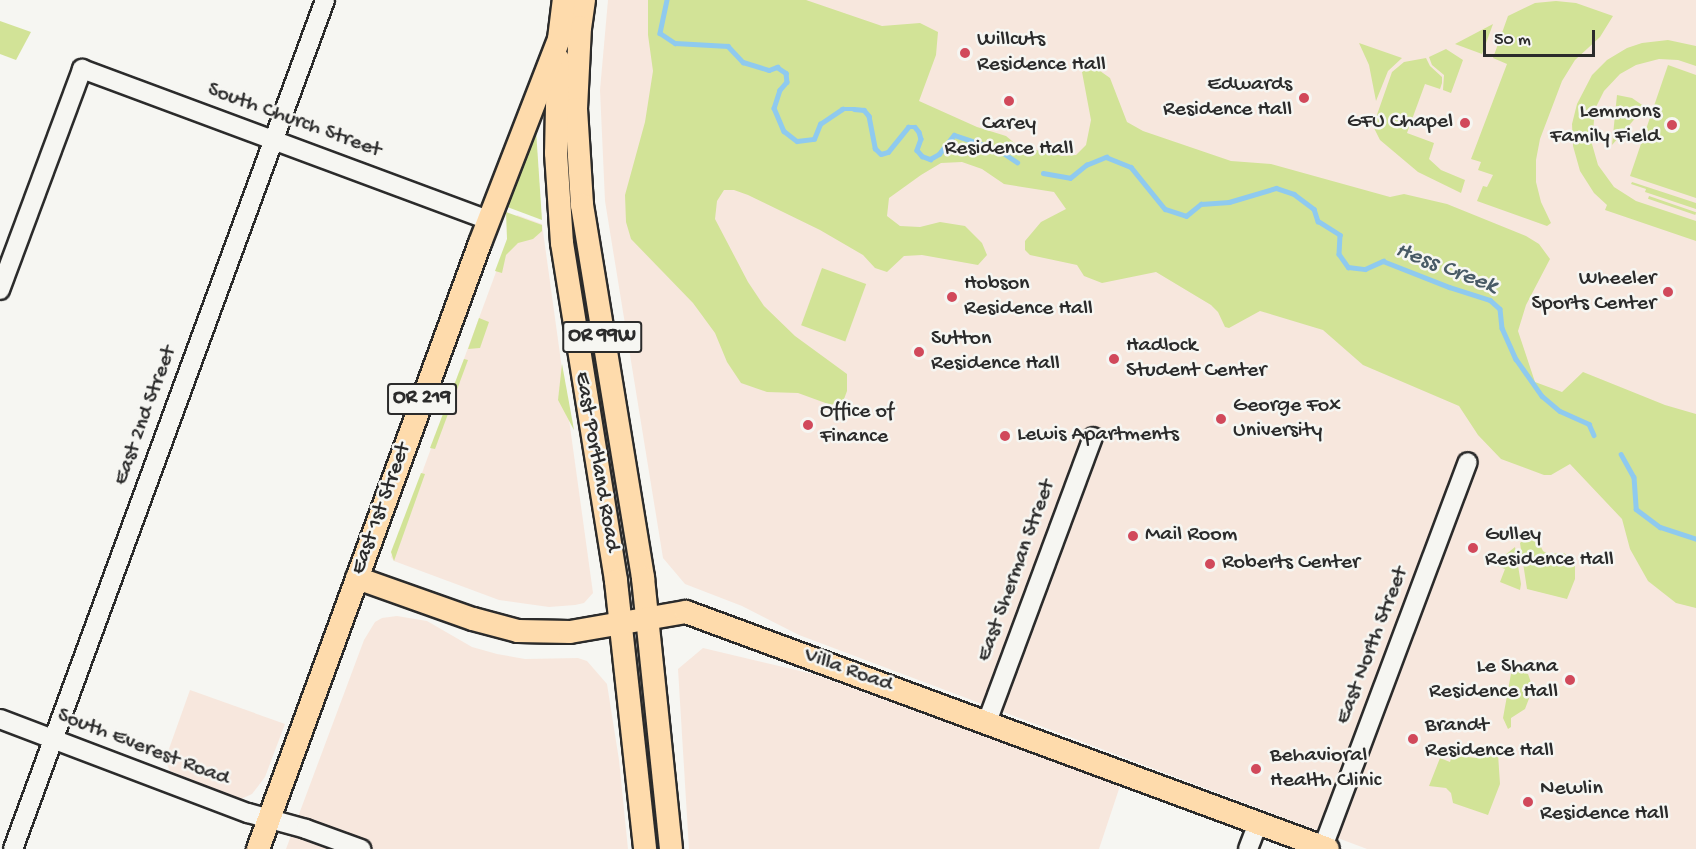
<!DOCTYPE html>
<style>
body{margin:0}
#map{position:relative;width:1696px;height:849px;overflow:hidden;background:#f6f6f2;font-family:"Gochi Hand",sans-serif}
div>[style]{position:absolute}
.built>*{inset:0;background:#f7e7dd}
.green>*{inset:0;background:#d2e397;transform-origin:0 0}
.stream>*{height:4.5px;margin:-2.25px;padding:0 2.25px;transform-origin:2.25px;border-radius:2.25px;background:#8fcaef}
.roads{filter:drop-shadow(2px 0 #2b2b2b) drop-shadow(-2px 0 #2b2b2b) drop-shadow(0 2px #2b2b2b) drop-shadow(0 -2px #2b2b2b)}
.minor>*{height:18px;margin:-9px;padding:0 9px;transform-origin:9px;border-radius:9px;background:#f6f6f2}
.major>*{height:22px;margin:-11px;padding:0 11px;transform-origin:11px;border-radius:11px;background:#fedbac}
.dots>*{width:16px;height:16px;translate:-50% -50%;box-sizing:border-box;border:3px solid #f6f6f2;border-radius:50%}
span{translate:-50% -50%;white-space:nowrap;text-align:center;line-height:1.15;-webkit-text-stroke:5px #f6f6f2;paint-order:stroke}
.shield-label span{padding:2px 4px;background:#f6f6f2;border:2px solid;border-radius:4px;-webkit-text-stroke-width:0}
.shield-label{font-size:21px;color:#2b2b2b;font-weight:700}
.poi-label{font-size:22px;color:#2b2b2b}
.left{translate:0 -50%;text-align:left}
.right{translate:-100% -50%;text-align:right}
.street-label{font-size:22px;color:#2b2b2b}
.water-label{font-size:24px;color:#495b66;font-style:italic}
.scale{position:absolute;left:1483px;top:30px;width:112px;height:27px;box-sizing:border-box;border:3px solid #2b2b2b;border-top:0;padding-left:8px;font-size:18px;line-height:21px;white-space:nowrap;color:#2b2b2b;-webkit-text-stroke:4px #f6f6f2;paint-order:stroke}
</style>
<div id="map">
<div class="built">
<i style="clip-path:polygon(608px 0,1696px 0,1696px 849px,1367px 849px,799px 635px,742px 606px,685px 584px,663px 558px,605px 201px,600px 90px)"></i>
<i style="clip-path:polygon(517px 215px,542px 224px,593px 593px,584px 603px,575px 605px,549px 607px,499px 600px,394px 561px,391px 557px)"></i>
<i style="clip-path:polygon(397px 616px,427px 621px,472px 647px,497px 654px,525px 659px,578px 658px,587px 661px,607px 684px,619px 760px,628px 849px,286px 849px,364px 640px,375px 622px,382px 618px)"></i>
<i style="clip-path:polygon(703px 648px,813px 674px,1120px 786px,1099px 849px,689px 849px,678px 669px)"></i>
<i style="clip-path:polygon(190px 690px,285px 724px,265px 777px,252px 794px,241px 799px,170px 771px,165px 760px)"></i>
</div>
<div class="green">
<i style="clip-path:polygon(648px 0,806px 0,882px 26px,920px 23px,938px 32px,936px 55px,919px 101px,977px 127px,1006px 136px,1018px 146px,1063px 156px,1076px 155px,1086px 145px,1091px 120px,1082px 72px,1093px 66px,1110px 78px,1127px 122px,1143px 131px,1231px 161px,1271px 164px,1390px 197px,1404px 194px,1447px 204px,1526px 236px,1539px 244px,1550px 259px,1526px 305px,1518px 331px,1535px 382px,1562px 392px,1583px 372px,1665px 405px,1696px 414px,1696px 608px,1676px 603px,1648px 581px,1630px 549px,1622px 519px,1570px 464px,1551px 475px,1544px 475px,1501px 459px,1478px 435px,1459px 406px,1363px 365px,1323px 330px,1260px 311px,1229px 328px,1225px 327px,1218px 312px,1211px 305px,1156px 272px,1102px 283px,1084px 276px,1077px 265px,1030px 255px,1025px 250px,1025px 241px,1041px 222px,1066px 209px,1054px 192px,1004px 184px,982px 169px,962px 162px,941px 163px,921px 175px,889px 198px,887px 216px,900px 226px,920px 227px,940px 222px,965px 226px,982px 243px,987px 255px,978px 265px,922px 255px,904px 256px,887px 272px,875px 268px,863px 255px,820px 230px,748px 195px,734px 190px,724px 190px,717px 201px,715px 219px,748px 282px,764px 306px,795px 336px,847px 374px,847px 391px,844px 399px,831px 405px,798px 393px,767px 392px,741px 383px,727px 362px,715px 333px,693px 303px,631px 239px,626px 222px,625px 195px,645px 122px,653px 71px,648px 35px)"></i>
<i style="clip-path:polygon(1556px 1px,1576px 3px,1613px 16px,1600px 37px,1575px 60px,1562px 81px,1540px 139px,1536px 160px,1536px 182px,1541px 202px,1551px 223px,1547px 226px,1477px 201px,1483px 186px,1487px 187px,1493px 175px,1478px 170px,1481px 162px,1471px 159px,1507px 64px,1493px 58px,1508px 16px,1535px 3px)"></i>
<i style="clip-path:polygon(0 21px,31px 32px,16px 60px,0 54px)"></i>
<i style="clip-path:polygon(1493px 24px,1482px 54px,1455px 44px)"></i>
<i style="clip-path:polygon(1668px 40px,1696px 46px,1696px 66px,1678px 60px,1659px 59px,1636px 65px,1620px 74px,1604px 91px,1595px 109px,1592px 144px,1598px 165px,1614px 187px,1636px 201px,1696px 221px,1696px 241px,1605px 210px,1607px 205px,1594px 193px,1580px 171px,1573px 146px,1572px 124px,1577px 104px,1592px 75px,1607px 60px,1627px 48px,1642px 43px)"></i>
<i style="clip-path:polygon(1359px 43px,1402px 58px,1388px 71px,1376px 101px,1369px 65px)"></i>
<i style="clip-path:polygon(1446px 49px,1463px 60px,1451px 93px,1443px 90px,1444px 75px,1432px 65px,1429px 57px)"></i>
<i style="clip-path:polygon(1426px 58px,1430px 66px,1442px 77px,1442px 83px,1440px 89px,1425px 84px,1407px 133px,1434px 143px,1429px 159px,1441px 170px,1465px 180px,1461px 193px,1418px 172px,1380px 140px,1373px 126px,1392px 72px,1404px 62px)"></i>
<i style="clip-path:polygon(1668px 65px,1696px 75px,1696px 198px,1630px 176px)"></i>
<i style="clip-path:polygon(1617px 95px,1632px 98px,1645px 107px,1612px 145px)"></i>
<i style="clip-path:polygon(534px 130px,536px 130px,542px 220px,502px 205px)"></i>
<i style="clip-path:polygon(1632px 182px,1696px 203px,1696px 209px,1645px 192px,1646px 189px,1631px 184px)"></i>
<i style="left:1649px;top:196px;width:50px;height:3px;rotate:19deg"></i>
<i style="clip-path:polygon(506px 212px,542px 225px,542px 231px,533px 239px,518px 243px,506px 255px,502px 273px,495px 271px,507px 239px)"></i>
<i style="left:822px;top:268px;width:47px;height:61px;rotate:20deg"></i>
<i style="clip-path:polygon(479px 318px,489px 322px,480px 348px,468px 349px)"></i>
<i style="clip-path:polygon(464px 359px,468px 360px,435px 449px,430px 448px)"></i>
<i style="clip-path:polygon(562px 364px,574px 430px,558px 400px)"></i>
<i style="clip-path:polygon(421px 473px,425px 474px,394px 561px,391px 552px)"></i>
<i style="clip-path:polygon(1533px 531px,1543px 551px,1548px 554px,1564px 553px,1575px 562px,1575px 579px,1567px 599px,1527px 589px,1520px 543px)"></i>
<i style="clip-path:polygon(1515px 547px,1521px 584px,1520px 590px,1500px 582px,1505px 569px,1497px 566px,1499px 560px)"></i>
<i style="clip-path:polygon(1512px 668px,1528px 674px,1533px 688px,1525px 709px,1511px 718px,1511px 727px,1508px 729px,1503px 718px)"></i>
<i style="clip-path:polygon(1493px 751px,1498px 754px,1500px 784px,1488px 815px,1453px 803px,1451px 793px,1446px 788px,1429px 786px,1440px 758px,1450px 762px,1452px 755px,1476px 758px)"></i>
</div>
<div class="stream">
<i style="left:667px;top:0;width:34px;rotate:102deg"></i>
<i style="left:660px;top:33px;width:18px;rotate:34deg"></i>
<i style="left:675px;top:43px;width:53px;rotate:3.2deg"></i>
<i style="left:728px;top:46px;width:22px;rotate:47deg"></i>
<i style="left:743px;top:62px;width:27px;rotate:17deg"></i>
<i style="left:769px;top:70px;width:9px;rotate:-21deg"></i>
<i style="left:777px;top:67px;width:11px;rotate:34deg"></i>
<i style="left:786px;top:73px;width:9px;rotate:84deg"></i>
<i style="left:787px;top:82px;width:11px;rotate:131deg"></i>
<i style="left:780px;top:90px;width:19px;rotate:108deg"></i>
<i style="left:774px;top:108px;width:25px;rotate:67deg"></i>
<i style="left:784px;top:131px;width:16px;rotate:38deg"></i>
<i style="left:797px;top:141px;width:17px;rotate:-7deg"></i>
<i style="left:814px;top:139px;width:16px;rotate:-68deg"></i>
<i style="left:820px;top:124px;width:27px;rotate:-34deg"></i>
<i style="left:842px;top:109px;width:12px"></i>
<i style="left:854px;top:109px;width:10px;rotate:6deg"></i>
<i style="left:864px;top:110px;width:8px;rotate:50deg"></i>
<i style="left:869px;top:116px;width:33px;rotate:79deg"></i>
<i style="left:875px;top:148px;width:8px;rotate:45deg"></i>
<i style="left:881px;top:154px;width:7px;rotate:-16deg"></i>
<i style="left:888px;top:152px;width:32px;rotate:-51deg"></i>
<i style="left:908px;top:127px;width:7px"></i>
<i style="left:915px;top:127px;width:6px;rotate:51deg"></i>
<i style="left:919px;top:132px;width:7px;rotate:74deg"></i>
<i style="left:921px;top:139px;width:12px;rotate:110deg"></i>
<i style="left:917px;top:150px;width:8px;rotate:50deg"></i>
<i style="left:922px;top:156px;width:9px;rotate:21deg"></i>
<i style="left:930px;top:159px;width:10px;rotate:-29deg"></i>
<i style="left:939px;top:154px;width:24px;rotate:-52deg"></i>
<i style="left:954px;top:135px;width:47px;rotate:18.4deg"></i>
<i style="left:999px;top:150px;width:22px;rotate:34deg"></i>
<i style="left:1043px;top:173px;width:27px;rotate:10deg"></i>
<i style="left:1070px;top:178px;width:21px;rotate:-39deg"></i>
<i style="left:1086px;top:165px;width:22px;rotate:-22deg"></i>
<i style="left:1106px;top:157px;width:27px;rotate:22deg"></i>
<i style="left:1131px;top:167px;width:54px;rotate:51deg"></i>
<i style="left:1165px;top:209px;width:22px;rotate:18deg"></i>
<i style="left:1186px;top:216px;width:19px;rotate:-39deg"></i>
<i style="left:1201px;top:204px;width:28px;rotate:-4deg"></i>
<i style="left:1229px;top:202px;width:49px;rotate:-16.6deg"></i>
<i style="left:1276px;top:188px;width:19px;rotate:18deg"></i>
<i style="left:1294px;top:194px;width:25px;rotate:37deg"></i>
<i style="left:1314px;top:209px;width:13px;rotate:72deg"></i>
<i style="left:1318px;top:221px;width:26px;rotate:32deg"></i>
<i style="left:1340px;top:235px;width:19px;rotate:93deg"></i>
<i style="left:1339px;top:254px;width:16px;rotate:55deg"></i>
<i style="left:1348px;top:267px;width:17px;rotate:7deg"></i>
<i style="left:1365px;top:269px;width:20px;rotate:-24deg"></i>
<i style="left:1383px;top:261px;width:71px;rotate:21.5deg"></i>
<i style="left:1449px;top:287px;width:43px;rotate:17.6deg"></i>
<i style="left:1490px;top:300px;width:13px;rotate:42deg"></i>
<i style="left:1500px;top:309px;width:19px;rotate:84deg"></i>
<i style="left:1502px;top:328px;width:34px;rotate:66deg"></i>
<i style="left:1516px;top:359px;width:45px;rotate:54.9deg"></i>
<i style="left:1542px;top:396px;width:23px;rotate:40deg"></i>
<i style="left:1560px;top:411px;width:32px;rotate:24deg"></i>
<i style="left:1589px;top:424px;width:12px;rotate:66deg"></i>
<i style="left:1621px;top:454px;width:26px;rotate:61deg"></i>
<i style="left:1634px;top:477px;width:32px;rotate:86deg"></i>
<i style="left:1636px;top:509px;width:30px;rotate:37deg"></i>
<i style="left:1660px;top:527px;width:38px;rotate:18deg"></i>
</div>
<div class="roads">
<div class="minor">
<i style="left:0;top:290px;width:236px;rotate:-69.6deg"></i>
<i style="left:82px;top:69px;width:434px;rotate:20.4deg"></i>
<i style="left:0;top:719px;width:265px;rotate:20.8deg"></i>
<i style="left:248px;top:813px;width:60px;rotate:15.4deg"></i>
<i style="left:306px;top:829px;width:59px;rotate:20deg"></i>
<i style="left:987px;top:722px;width:304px;rotate:-69.6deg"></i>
<i style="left:1323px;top:847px;width:411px;rotate:-69.4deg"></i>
<i style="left:13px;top:849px;width:905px;rotate:-69.82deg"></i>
<i style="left:1248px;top:849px;width:28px;rotate:-69deg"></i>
</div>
<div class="major">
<i style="left:584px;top:0;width:27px;rotate:98deg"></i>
<i style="left:580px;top:27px;width:82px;rotate:92.8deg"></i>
<i style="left:576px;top:109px;width:96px;rotate:86.4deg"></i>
<i style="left:582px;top:205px;width:378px;rotate:80.7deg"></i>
<i style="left:643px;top:578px;width:272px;rotate:84.1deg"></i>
<i style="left:558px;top:59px;width:94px;rotate:91.2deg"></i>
<i style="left:556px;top:153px;width:90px;rotate:86.2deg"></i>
<i style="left:562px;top:243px;width:342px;rotate:80.9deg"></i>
<i style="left:616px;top:581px;width:270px;rotate:83.8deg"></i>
<i style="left:357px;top:578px;width:123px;rotate:19.5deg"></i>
<i style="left:473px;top:619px;width:47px;rotate:14.9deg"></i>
<i style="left:518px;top:631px;width:52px;rotate:1.1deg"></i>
<i style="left:570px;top:632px;width:118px;rotate:-9.8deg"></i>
<i style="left:686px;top:612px;width:684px;rotate:20.26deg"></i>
<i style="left:258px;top:849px;width:645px;rotate:-69.88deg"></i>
<i style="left:480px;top:243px;width:219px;rotate:-68.8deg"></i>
<i style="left:559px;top:39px;width:39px;rotate:-83deg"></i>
</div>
</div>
<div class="dots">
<i style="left:965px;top:53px;background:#d1495b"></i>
<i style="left:1304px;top:98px;background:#d1495b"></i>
<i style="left:1009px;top:101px;background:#d1495b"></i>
<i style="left:1465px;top:123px;background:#d1495b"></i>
<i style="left:1672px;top:125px;background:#d1495b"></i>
<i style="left:1668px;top:292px;background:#d1495b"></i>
<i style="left:952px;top:297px;background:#d1495b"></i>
<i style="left:919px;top:352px;background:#d1495b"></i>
<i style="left:1114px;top:359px;background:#d1495b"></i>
<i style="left:1221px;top:419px;background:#d1495b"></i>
<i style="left:808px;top:425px;background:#d1495b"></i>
<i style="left:1005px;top:436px;background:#d1495b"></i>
<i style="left:1133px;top:536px;background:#d1495b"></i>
<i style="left:1473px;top:548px;background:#d1495b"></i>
<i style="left:1210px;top:564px;background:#d1495b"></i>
<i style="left:1570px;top:680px;background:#d1495b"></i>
<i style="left:1413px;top:739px;background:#d1495b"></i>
<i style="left:1256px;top:769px;background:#d1495b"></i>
<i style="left:1528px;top:802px;background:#d1495b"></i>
</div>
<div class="shield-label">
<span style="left:602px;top:337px">OR 99W</span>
<span style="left:422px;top:399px">OR 219</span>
</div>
<div class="poi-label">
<span class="left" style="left:977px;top:53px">Willcuts<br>Residence Hall</span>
<span class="right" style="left:1292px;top:98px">Edwards<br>Residence Hall</span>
<span class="right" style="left:1660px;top:125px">Lemmons<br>Family Field</span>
<span class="right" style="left:1453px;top:123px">GFU Chapel</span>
<span style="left:1009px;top:137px">Carey<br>Residence Hall</span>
<span class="right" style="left:1656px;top:292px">Wheeler<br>Sports Center</span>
<span class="left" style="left:964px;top:297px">Hobson<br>Residence Hall</span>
<span class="left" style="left:931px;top:352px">Sutton<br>Residence Hall</span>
<span class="left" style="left:1126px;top:359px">Hadlock<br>Student Center</span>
<span class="left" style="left:1233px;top:419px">George Fox<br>University</span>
<span class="left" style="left:820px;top:425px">Office of<br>Finance</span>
<span class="left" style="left:1017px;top:436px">Lewis Apartments</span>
<span class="left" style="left:1485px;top:548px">Gulley<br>Residence Hall</span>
<span class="left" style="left:1145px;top:536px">Mail Room</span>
<span class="left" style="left:1222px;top:564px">Roberts Center</span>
<span class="right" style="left:1558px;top:680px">Le Shana<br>Residence Hall</span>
<span class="left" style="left:1425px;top:739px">Brandt<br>Residence Hall</span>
<span class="left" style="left:1270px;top:769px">Behavioral<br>Health Clinic</span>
<span class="left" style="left:1540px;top:802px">Newlin<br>Residence Hall</span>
</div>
<div class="street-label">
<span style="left:294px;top:121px;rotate:20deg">South Church Street</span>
<span style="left:146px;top:416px;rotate:-70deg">East 2nd Street</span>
<span style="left:596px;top:462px;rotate:80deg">East Portland Road</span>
<span style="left:382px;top:509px;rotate:-70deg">East 1st Street</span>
<span style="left:1017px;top:571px;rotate:-70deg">East Sherman Street</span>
<span style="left:1373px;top:646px;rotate:-69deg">East North Street</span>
<span style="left:848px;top:671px;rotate:20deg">Villa Road</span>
<span style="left:143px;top:748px;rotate:21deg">South Everest Road</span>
</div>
<div class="water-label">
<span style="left:1446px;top:269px;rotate:21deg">Hess Creek</span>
</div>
<div class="scale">50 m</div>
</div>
